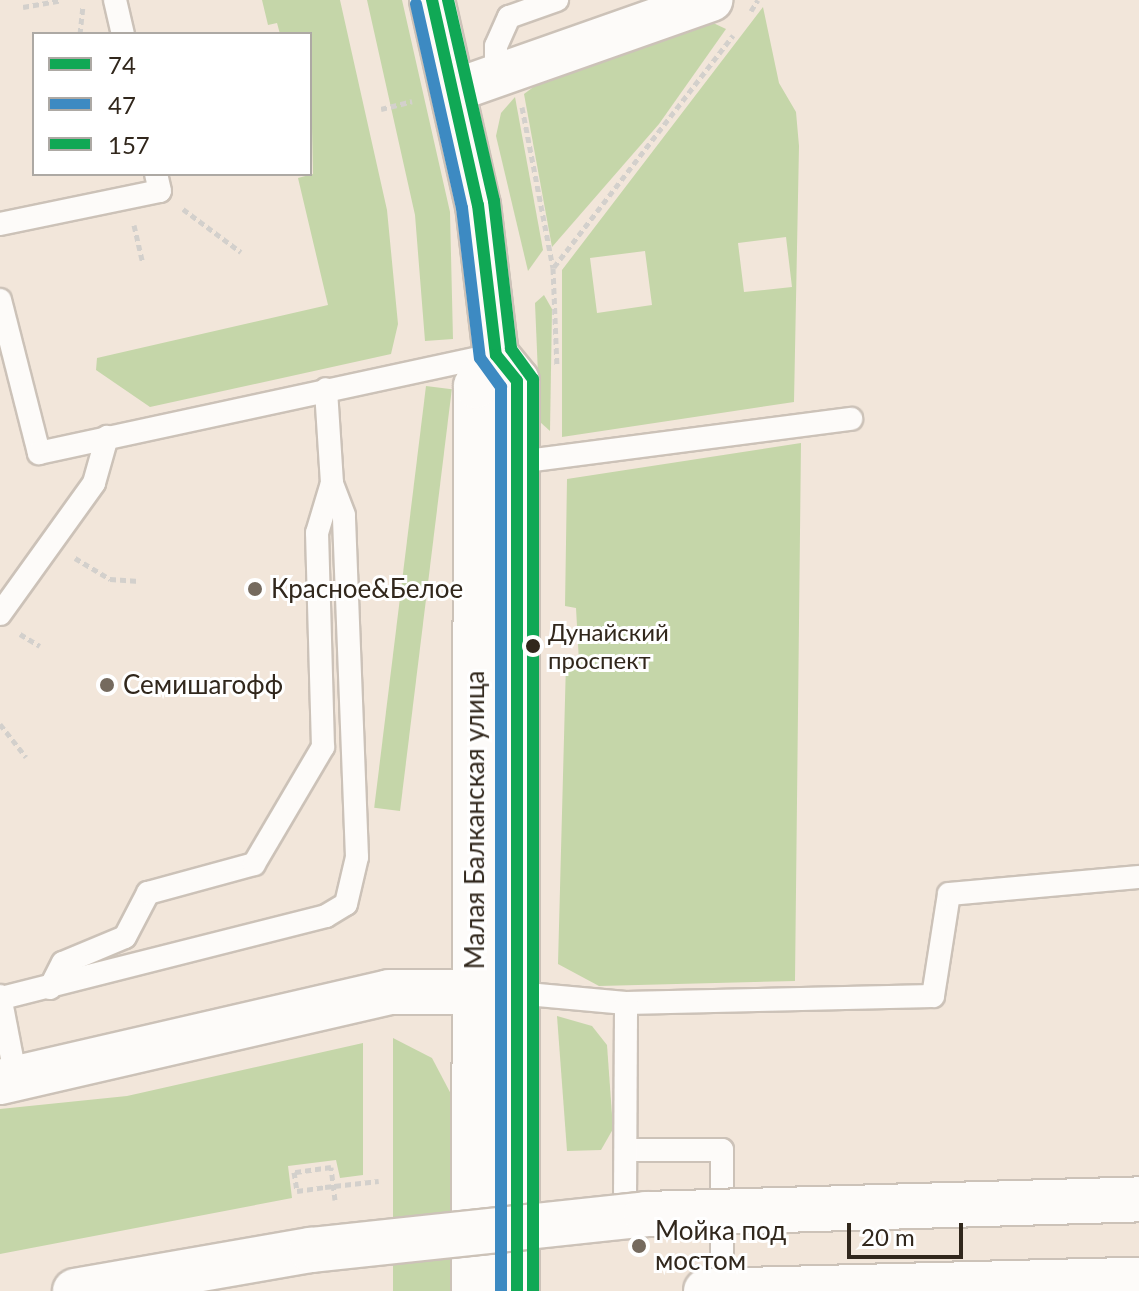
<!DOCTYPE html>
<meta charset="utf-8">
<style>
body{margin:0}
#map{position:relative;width:1139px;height:1291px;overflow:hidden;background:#f2e6da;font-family:Lato,sans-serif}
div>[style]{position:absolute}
.green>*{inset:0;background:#c5d6a9;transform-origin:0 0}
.path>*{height:5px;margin-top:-2.5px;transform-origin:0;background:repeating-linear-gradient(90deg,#d3d0cc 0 6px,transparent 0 10px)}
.roads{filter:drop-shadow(2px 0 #ccc2b8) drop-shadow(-2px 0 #ccc2b8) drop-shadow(0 2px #ccc2b8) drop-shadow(0 -2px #ccc2b8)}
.lane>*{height:22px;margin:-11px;padding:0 11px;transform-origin:11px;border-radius:11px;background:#fdfbf9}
.street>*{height:42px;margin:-21px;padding:0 21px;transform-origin:21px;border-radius:21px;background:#fdfbf9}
.secondary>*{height:44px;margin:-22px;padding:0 22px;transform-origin:22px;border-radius:22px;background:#fdfbf9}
.bridges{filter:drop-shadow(2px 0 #ccc2b8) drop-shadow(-2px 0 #ccc2b8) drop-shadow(0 2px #ccc2b8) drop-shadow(0 -2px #ccc2b8)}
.secondary-bridge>*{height:44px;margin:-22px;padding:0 22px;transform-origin:22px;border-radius:22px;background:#fdfbf9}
.bus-1>*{height:12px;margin:-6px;padding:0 6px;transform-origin:6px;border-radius:6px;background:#10a855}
.bus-2>*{height:12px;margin:-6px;padding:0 6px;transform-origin:6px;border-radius:6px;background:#3d8ac2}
.bus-3>*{height:12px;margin:-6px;padding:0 6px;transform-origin:6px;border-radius:6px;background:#10a855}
.dots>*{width:22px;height:22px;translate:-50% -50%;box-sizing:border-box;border:4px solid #fff;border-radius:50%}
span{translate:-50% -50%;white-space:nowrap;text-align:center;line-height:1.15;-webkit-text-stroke:6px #fff;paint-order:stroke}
.bus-label{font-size:24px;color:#31271c}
.left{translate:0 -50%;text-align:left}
.poi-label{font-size:26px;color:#31271c}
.street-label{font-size:26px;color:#31271c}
.legend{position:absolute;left:32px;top:32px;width:280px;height:144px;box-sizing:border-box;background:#fff;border:2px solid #ada9a4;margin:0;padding:10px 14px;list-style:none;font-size:24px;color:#31271c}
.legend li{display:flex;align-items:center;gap:16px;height:40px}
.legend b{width:40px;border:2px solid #ada9a4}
.scale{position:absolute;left:847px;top:1223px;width:116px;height:36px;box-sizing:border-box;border:4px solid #31271c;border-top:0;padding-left:10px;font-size:24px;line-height:28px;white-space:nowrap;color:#31271c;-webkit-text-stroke:6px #fff;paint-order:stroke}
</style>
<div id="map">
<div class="green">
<i style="clip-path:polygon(262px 0,340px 0,387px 210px,398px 324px,391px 354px,150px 407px,96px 370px,97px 358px,328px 305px,298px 178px,313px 174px,310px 34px,280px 34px,277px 23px,268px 25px)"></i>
<i style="clip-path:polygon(367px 0,402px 0,450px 212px,453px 339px,425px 341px,415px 215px)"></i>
<i style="clip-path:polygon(evenodd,763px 7px,779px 83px,796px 112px,799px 146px,794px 402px,562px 437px,562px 270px,763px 7px,786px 237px,792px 287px,744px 292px,738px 243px,786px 237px,763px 7px,645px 251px,652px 305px,597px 313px,590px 258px,645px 251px)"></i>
<i style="clip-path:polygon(709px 21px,726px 29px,659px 124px,552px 247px,524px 94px,544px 79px)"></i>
<i style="clip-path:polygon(515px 97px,543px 250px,528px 271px,496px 136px,501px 113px)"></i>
<i style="clip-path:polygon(544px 295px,552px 309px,550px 431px,540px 422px,535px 303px)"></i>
<i style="left:426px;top:386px;width:26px;height:425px;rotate:7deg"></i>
<i style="clip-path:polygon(801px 443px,795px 981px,599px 986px,558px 964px,566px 662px,579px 662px,576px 608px,565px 606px,567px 479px)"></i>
<i style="clip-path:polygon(557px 1016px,592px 1026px,607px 1045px,613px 1129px,601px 1150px,567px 1151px)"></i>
<i style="clip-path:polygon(393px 1038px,432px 1058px,452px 1096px,450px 1291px,393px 1291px)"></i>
<i style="clip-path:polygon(363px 1043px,363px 1175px,340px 1178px,336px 1160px,288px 1166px,292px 1198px,0 1254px,0 1109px,127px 1096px)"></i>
</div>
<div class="path">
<i style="left:23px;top:7px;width:39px;rotate:-10deg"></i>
<i style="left:751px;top:11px;width:13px;rotate:-58deg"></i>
<i style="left:80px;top:34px;width:27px;rotate:-84deg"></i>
<i style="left:522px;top:107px;width:164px;rotate:79.1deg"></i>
<i style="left:553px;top:268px;width:98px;rotate:87.7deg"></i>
<i style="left:381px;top:109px;width:32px;rotate:-14deg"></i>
<i style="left:183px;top:209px;width:72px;rotate:36.6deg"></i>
<i style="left:134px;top:225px;width:39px;rotate:77deg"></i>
<i style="left:554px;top:267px;width:293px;rotate:-52.3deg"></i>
<i style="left:75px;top:558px;width:41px;rotate:31deg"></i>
<i style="left:110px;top:579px;width:29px;rotate:4deg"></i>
<i style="left:20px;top:634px;width:23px;rotate:31deg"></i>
<i style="left:0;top:724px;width:42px;rotate:51.8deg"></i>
<i style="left:335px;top:1200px;width:33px;rotate:-97deg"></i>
<i style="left:331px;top:1167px;width:37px;rotate:172deg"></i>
<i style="left:294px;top:1172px;width:19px;rotate:81deg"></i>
<i style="left:297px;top:1191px;width:28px;rotate:-8deg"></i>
<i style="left:325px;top:1187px;width:54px;rotate:-6.3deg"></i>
</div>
<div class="roads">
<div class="lane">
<i style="left:115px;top:0;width:35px;rotate:77deg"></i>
<i style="left:496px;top:78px;width:32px;rotate:-90deg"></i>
<i style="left:496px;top:46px;width:32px;rotate:-66deg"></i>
<i style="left:509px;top:17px;width:51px;rotate:-19.5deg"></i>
<i style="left:0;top:224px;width:163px;rotate:-11.7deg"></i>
<i style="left:160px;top:191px;width:17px;rotate:-103deg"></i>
<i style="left:0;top:300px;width:158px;rotate:75.7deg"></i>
<i style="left:39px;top:453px;width:465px;rotate:-12.2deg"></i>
<i style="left:519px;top:462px;width:335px;rotate:-7.4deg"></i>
<i style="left:0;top:614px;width:161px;rotate:-54.3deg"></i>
<i style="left:94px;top:483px;width:48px;rotate:-74.2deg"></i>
<i style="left:50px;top:988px;width:28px;rotate:-63deg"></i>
<i style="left:63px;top:963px;width:67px;rotate:-22.8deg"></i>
<i style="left:125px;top:937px;width:50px;rotate:-62.4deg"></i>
<i style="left:148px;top:893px;width:110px;rotate:-15.3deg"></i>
<i style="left:254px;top:864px;width:136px;rotate:-59.5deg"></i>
<i style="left:323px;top:747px;width:214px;rotate:-91.6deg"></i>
<i style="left:317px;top:533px;width:52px;rotate:-73.3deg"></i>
<i style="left:516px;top:993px;width:110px;rotate:5.2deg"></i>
<i style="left:626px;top:1003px;width:307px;rotate:-1.3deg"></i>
<i style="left:933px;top:996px;width:103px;rotate:-81.1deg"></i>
<i style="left:949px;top:894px;width:191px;rotate:-5.1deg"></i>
<i style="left:0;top:996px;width:85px;rotate:79.1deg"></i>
<i style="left:2px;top:998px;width:334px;rotate:-14.2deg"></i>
<i style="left:326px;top:916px;width:23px;rotate:-31deg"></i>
<i style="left:346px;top:904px;width:48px;rotate:-76.8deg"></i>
<i style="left:357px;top:857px;width:342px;rotate:-92.2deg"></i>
<i style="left:344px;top:515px;width:34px;rotate:-111deg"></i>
<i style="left:332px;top:483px;width:94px;rotate:-93.7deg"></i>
<i style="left:630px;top:1150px;width:92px"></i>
<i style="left:722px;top:1150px;width:141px;rotate:90deg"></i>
<i style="left:625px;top:1202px;width:199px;rotate:-89.7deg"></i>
</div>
<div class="street">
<i style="left:453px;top:91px;width:274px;rotate:-19.4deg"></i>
</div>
<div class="secondary">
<i style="left:432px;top:0;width:210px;rotate:77.4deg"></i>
<i style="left:478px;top:205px;width:151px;rotate:83.2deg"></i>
<i style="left:496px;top:355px;width:33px;rotate:51deg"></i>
<i style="left:517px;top:381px;width:910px;rotate:90deg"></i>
<i style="left:0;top:1082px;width:399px;rotate:-13deg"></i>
<i style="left:389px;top:992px;width:113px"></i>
<i style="left:474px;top:1291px;width:905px;rotate:-89.87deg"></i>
<i style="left:476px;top:386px;width:37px;rotate:-57deg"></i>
</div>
</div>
<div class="bridges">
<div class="secondary-bridge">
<i style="left:75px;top:1291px;width:240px;rotate:-9.9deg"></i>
<i style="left:311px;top:1250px;width:337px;rotate:-6.1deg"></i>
<i style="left:646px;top:1214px;width:493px;rotate:-1.7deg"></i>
<i style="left:706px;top:1291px;width:433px;rotate:-1.5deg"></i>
</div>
</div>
<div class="bus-1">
<i style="left:432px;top:0;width:210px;rotate:77.4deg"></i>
<i style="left:478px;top:205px;width:151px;rotate:83.2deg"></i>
<i style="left:496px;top:355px;width:33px;rotate:51deg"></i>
<i style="left:517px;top:381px;width:910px;rotate:90deg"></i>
</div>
<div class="bus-2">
<i style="left:416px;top:4px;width:209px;rotate:77.3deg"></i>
<i style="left:462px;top:208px;width:151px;rotate:83.2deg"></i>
<i style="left:480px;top:358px;width:36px;rotate:54deg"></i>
<i style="left:501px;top:387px;width:904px;rotate:90deg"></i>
</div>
<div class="bus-3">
<i style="left:448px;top:0;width:206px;rotate:77.1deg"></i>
<i style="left:494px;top:201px;width:149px;rotate:83.4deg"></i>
<i style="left:511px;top:349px;width:37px;rotate:54deg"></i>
<i style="left:533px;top:379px;width:912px;rotate:90deg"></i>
</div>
<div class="dots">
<i style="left:255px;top:589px;background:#756a5e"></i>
<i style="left:533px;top:646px;background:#31271c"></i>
<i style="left:107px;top:685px;background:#756a5e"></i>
<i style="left:639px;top:1246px;background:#756a5e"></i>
</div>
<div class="bus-label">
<span class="left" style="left:548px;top:646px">Дунайский<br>проспект</span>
</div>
<div class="poi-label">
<span class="left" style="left:271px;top:589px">Красное&amp;Белое</span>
<span class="left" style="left:123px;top:685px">Семишагофф</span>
<span class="left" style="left:655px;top:1246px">Мойка под<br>мостом</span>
</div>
<div class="street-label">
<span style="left:475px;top:820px;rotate:-90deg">Малая Балканская улица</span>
</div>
<ul class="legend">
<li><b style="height:10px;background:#10a855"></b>74</li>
<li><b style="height:10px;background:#3d8ac2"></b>47</li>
<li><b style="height:10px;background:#10a855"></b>157</li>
</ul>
<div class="scale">20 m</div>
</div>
